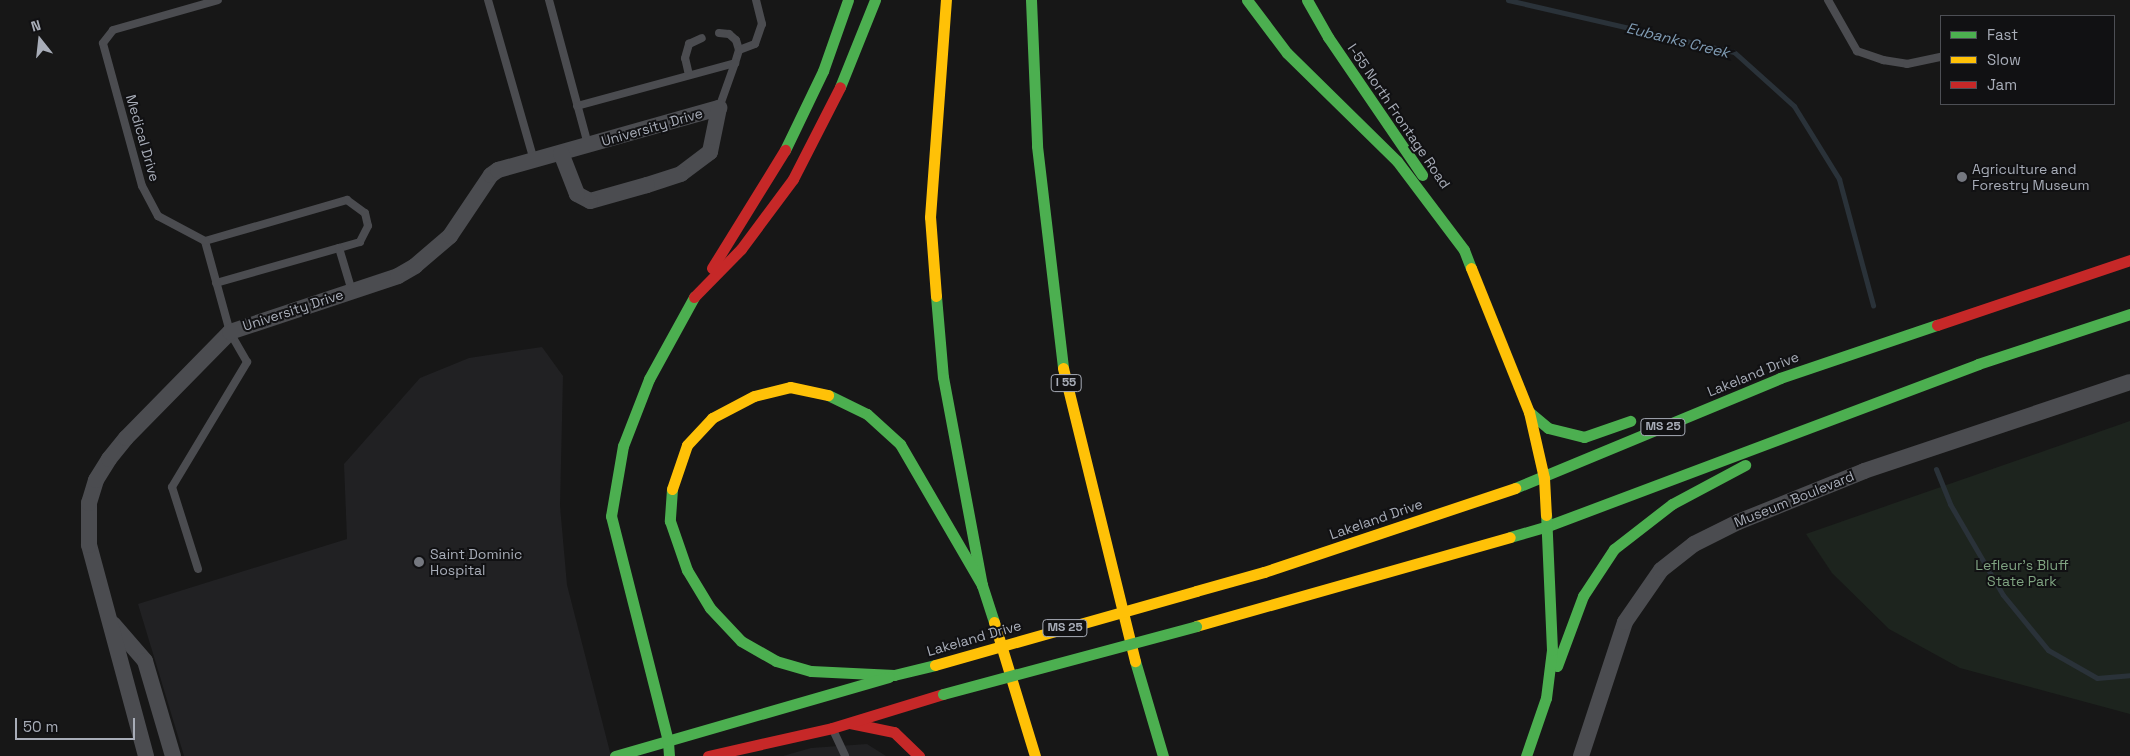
<!DOCTYPE html>
<style>
body{margin:0}
#map{position:relative;width:2130px;height:756px;overflow:hidden;background:#171717;font-family:"Space Grotesk",sans-serif}
div>[style]{position:absolute}
.built>*{inset:0;background:#212123}
.green>*{inset:0;background:#1d241e}
.stream>*{height:5px;margin:-2.5px;padding:0 2.5px;transform-origin:2.5px;border-radius:2.5px;background:#2a3239}
.lane>*{height:8px;margin:-4px;padding:0 4px;transform-origin:4px;border-radius:4px;background:#4b4c50}
.street>*{height:16px;margin:-8px;padding:0 8px;transform-origin:8px;border-radius:8px;background:#4b4c50}
.fast>*{height:11px;margin:-5.5px;padding:0 5.5px;transform-origin:5.5px;border-radius:5.5px;background:#4caf50}
.slow>*{height:11px;margin:-5.5px;padding:0 5.5px;transform-origin:5.5px;border-radius:5.5px;background:#ffc107}
.jam>*{height:11px;margin:-5.5px;padding:0 5.5px;transform-origin:5.5px;border-radius:5.5px;background:#c62828}
.fast-bridge>*{height:11px;margin:-5.5px;padding:0 5.5px;transform-origin:5.5px;border-radius:5.5px;background:#4caf50}
.slow-bridge>*{height:11px;margin:-5.5px;padding:0 5.5px;transform-origin:5.5px;border-radius:5.5px;background:#ffc107}
.dots>*{width:14px;height:14px;translate:-50% -50%;box-sizing:border-box;border:2px solid #111113;border-radius:50%}
span{translate:-50% -50%;white-space:nowrap;text-align:center;line-height:1.15;-webkit-text-stroke:4px #111113;paint-order:stroke}
.shield-label span{padding:1px 4px;background:#111113;border:1px solid;border-radius:4px;-webkit-text-stroke-width:0}
.shield-label{font-size:12px;color:#a8adb8;font-weight:700}
.street-label{font-size:14px;color:#a8adb8}
.poi-label{font-size:14px;color:#a8adb8}
.left{translate:0 -50%;text-align:left}
.park-label{font-size:14px;color:#7fa381}
.water-label{font-size:15px;color:#7f9bb3;font-style:italic}
.legend{position:absolute;left:1940px;top:15px;width:175px;height:90px;box-sizing:border-box;background:#111113;border:1px solid #4d4f55;margin:0;padding:6px 9px;list-style:none;font-size:15px;color:#a8adb8}
.legend li{display:flex;align-items:center;gap:10px;height:25px}
.legend b{width:25px;border:1px solid #4d4f55}
.north{position:absolute;left:15px;top:15px;width:50px;height:50px;-webkit-text-stroke:4px #111113;paint-order:stroke;rotate:344deg;font-size:14px;font-weight:700;line-height:20px;text-align:center;color:#a8adb8}
.north::after{content:'';display:block;margin:auto;width:18px;height:22px;background:#a8adb8;clip-path:polygon(50% 0,100% 100%,50% 72%,0 100%)}
.scale{position:absolute;left:15px;top:718px;width:120px;height:22px;box-sizing:border-box;border:2px solid #a8adb8;border-top:0;padding-left:6px;font-size:15px;line-height:18px;white-space:nowrap;color:#a8adb8;-webkit-text-stroke:4px #111113;paint-order:stroke}
</style>
<div id="map">
<div class="built">
<i style="clip-path:polygon(542px 347px,563px 376px,560px 506px,567px 585px,611px 756px,184px 756px,138px 604px,347px 539px,344px 464px,420px 378px,469px 358px)"></i>
<i style="clip-path:polygon(867px 744px,886px 756px,783px 756px,811px 748px)"></i>
</div>
<div class="green">
<i style="clip-path:polygon(2130px 421px,2130px 714px,1960px 668px,1889px 629px,1832px 573px,1806px 534px)"></i>
</div>
<div class="stream">
<i style="left:1508px;top:0;width:232px;rotate:13deg"></i>
<i style="left:1734px;top:52px;width:81px;rotate:42deg"></i>
<i style="left:1794px;top:106px;width:86px;rotate:58.3deg"></i>
<i style="left:1839px;top:179px;width:131px;rotate:74.9deg"></i>
<i style="left:1936px;top:469px;width:38px;rotate:68deg"></i>
<i style="left:1950px;top:504px;width:105px;rotate:59.8deg"></i>
<i style="left:2003px;top:595px;width:71px;rotate:50.7deg"></i>
<i style="left:2048px;top:650px;width:56px;rotate:29.7deg"></i>
<i style="left:2097px;top:678px;width:33px;rotate:-5deg"></i>
</div>
<div class="lane">
<i style="left:488px;top:0;width:166px;rotate:74deg"></i>
<i style="left:549px;top:0;width:150px;rotate:74.9deg"></i>
<i style="left:1828px;top:0;width:59px;rotate:60.4deg"></i>
<i style="left:1857px;top:51px;width:28px;rotate:19deg"></i>
<i style="left:1883px;top:60px;width:24px;rotate:9deg"></i>
<i style="left:1907px;top:64px;width:35px;rotate:-12deg"></i>
<i style="left:719px;top:33px;width:10px;rotate:6deg"></i>
<i style="left:729px;top:34px;width:9px;rotate:41deg"></i>
<i style="left:736px;top:40px;width:10px;rotate:73deg"></i>
<i style="left:739px;top:50px;width:14px;rotate:107deg"></i>
<i style="left:739px;top:50px;width:17px;rotate:-21deg"></i>
<i style="left:755px;top:44px;width:21px;rotate:-71deg"></i>
<i style="left:762px;top:24px;width:25px;rotate:-104deg"></i>
<i style="left:689px;top:75px;width:17px;rotate:-103deg"></i>
<i style="left:685px;top:58px;width:15px;rotate:-74deg"></i>
<i style="left:689px;top:44px;width:14px;rotate:-25deg"></i>
<i style="left:577px;top:106px;width:164px;rotate:-15.2deg"></i>
<i style="left:735px;top:63px;width:48px;rotate:109.6deg"></i>
<i style="left:205px;top:241px;width:148px;rotate:-16.1deg"></i>
<i style="left:347px;top:200px;width:22px;rotate:36deg"></i>
<i style="left:365px;top:213px;width:13px;rotate:77deg"></i>
<i style="left:368px;top:226px;width:18px;rotate:117deg"></i>
<i style="left:360px;top:242px;width:22px;rotate:164deg"></i>
<i style="left:216px;top:283px;width:128px;rotate:-15.9deg"></i>
<i style="left:339px;top:248px;width:45px;rotate:73.2deg"></i>
<i style="left:198px;top:569px;width:86px;rotate:-107.6deg"></i>
<i style="left:172px;top:487px;width:146px;rotate:-59deg"></i>
<i style="left:247px;top:362px;width:34px;rotate:-120deg"></i>
<i style="left:230px;top:332px;width:94px;rotate:-105.4deg"></i>
<i style="left:205px;top:241px;width:53px;rotate:-152deg"></i>
<i style="left:158px;top:216px;width:34px;rotate:-118deg"></i>
<i style="left:142px;top:186px;width:148px;rotate:-105.3deg"></i>
<i style="left:103px;top:43px;width:16px;rotate:-52deg"></i>
<i style="left:113px;top:30px;width:109px;rotate:-15.9deg"></i>
<i style="left:834px;top:732px;width:26px;rotate:65deg"></i>
</div>
<div class="street">
<i style="left:113px;top:624px;width:49px;rotate:49.1deg"></i>
<i style="left:145px;top:661px;width:99px;rotate:73.6deg"></i>
<i style="left:146px;top:756px;width:219px;rotate:-105.1deg"></i>
<i style="left:89px;top:545px;width:42px;rotate:-90deg"></i>
<i style="left:89px;top:503px;width:24px;rotate:-73deg"></i>
<i style="left:96px;top:480px;width:25px;rotate:-58deg"></i>
<i style="left:109px;top:459px;width:27px;rotate:-51deg"></i>
<i style="left:126px;top:438px;width:148px;rotate:-45.5deg"></i>
<i style="left:230px;top:332px;width:177px;rotate:-18.4deg"></i>
<i style="left:398px;top:276px;width:20px;rotate:-30deg"></i>
<i style="left:415px;top:266px;width:46px;rotate:-40.6deg"></i>
<i style="left:450px;top:236px;width:73px;rotate:-56.1deg"></i>
<i style="left:491px;top:175px;width:9px;rotate:-36deg"></i>
<i style="left:498px;top:170px;width:230px;rotate:-15.7deg"></i>
<i style="left:719px;top:108px;width:45px;rotate:101.6deg"></i>
<i style="left:710px;top:152px;width:36px;rotate:143deg"></i>
<i style="left:681px;top:174px;width:36px;rotate:162deg"></i>
<i style="left:647px;top:185px;width:59px;rotate:164.3deg"></i>
<i style="left:590px;top:201px;width:15px;rotate:-152deg"></i>
<i style="left:577px;top:194px;width:44px;rotate:-111.3deg"></i>
<i style="left:1581px;top:756px;width:141px;rotate:-71.8deg"></i>
<i style="left:1625px;top:622px;width:63px;rotate:-55.3deg"></i>
<i style="left:1661px;top:570px;width:42px;rotate:-38.2deg"></i>
<i style="left:1694px;top:544px;width:49px;rotate:-26.6deg"></i>
<i style="left:1738px;top:522px;width:136px;rotate:-22deg"></i>
<i style="left:1864px;top:471px;width:280px;rotate:-18.5deg"></i>
</div>
<div class="fast">
<i style="left:1031px;top:0;width:146px;rotate:87.6deg"></i>
<i style="left:1037px;top:146px;width:224px;rotate:83.3deg"></i>
<i style="left:1247px;top:0;width:66px;rotate:53deg"></i>
<i style="left:1287px;top:53px;width:154px;rotate:44.5deg"></i>
<i style="left:1397px;top:161px;width:111px;rotate:53deg"></i>
<i style="left:1464px;top:250px;width:19px;rotate:69deg"></i>
<i style="left:1307px;top:0;width:43px;rotate:60.4deg"></i>
<i style="left:1328px;top:37px;width:167px;rotate:55.7deg"></i>
<i style="left:840px;top:87px;width:94px;rotate:-68.1deg"></i>
<i style="left:785px;top:150px;width:88px;rotate:-64.3deg"></i>
<i style="left:823px;top:71px;width:75px;rotate:-70.6deg"></i>
<i style="left:936px;top:296px;width:81px;rotate:85.1deg"></i>
<i style="left:943px;top:377px;width:212px;rotate:79.4deg"></i>
<i style="left:982px;top:585px;width:39px;rotate:72deg"></i>
<i style="left:828px;top:395px;width:43px;rotate:26deg"></i>
<i style="left:867px;top:414px;width:45px;rotate:42.3deg"></i>
<i style="left:900px;top:444px;width:163px;rotate:59.8deg"></i>
<i style="left:1529px;top:412px;width:25px;rotate:40deg"></i>
<i style="left:1548px;top:428px;width:37px;rotate:14deg"></i>
<i style="left:1584px;top:437px;width:49px;rotate:-19.2deg"></i>
<i style="left:1515px;top:488px;width:287px;rotate:-22.5deg"></i>
<i style="left:1780px;top:378px;width:166px;rotate:-18.7deg"></i>
<i style="left:672px;top:489px;width:32px;rotate:94deg"></i>
<i style="left:670px;top:521px;width:52px;rotate:70.9deg"></i>
<i style="left:687px;top:570px;width:44px;rotate:58.8deg"></i>
<i style="left:710px;top:608px;width:45px;rotate:46.8deg"></i>
<i style="left:741px;top:641px;width:40px;rotate:29.7deg"></i>
<i style="left:776px;top:661px;width:36px;rotate:16deg"></i>
<i style="left:811px;top:671px;width:83px;rotate:2.8deg"></i>
<i style="left:894px;top:675px;width:42px;rotate:-13.7deg"></i>
<i style="left:1510px;top:537px;width:36px;rotate:-16deg"></i>
<i style="left:1545px;top:527px;width:463px;rotate:-20.6deg"></i>
<i style="left:1978px;top:364px;width:160px;rotate:-18.2deg"></i>
<i style="left:1135px;top:661px;width:99px;rotate:73.6deg"></i>
<i style="left:1557px;top:666px;width:75px;rotate:-69.6deg"></i>
<i style="left:1583px;top:596px;width:56px;rotate:-56.6deg"></i>
<i style="left:1614px;top:549px;width:73px;rotate:-37.8deg"></i>
<i style="left:1672px;top:504px;width:83px;rotate:-28.1deg"></i>
<i style="left:615px;top:756px;width:285px;rotate:-16.1deg"></i>
<i style="left:669px;top:756px;width:15px;rotate:-94deg"></i>
<i style="left:668px;top:741px;width:232px;rotate:-104.2deg"></i>
<i style="left:611px;top:516px;width:71px;rotate:-80.3deg"></i>
<i style="left:623px;top:446px;width:72px;rotate:-68.8deg"></i>
<i style="left:649px;top:379px;width:94px;rotate:-61.2deg"></i>
<i style="left:1526px;top:756px;width:61px;rotate:-71deg"></i>
<i style="left:1546px;top:698px;width:48px;rotate:-82.9deg"></i>
<i style="left:1552px;top:650px;width:135px;rotate:-92.5deg"></i>
</div>
<div class="slow">
<i style="left:1471px;top:268px;width:155px;rotate:68.1deg"></i>
<i style="left:1529px;top:412px;width:68px;rotate:77.2deg"></i>
<i style="left:1544px;top:478px;width:37px;rotate:87deg"></i>
<i style="left:936px;top:296px;width:79px;rotate:-94.3deg"></i>
<i style="left:930px;top:217px;width:218px;rotate:-85.8deg"></i>
<i style="left:1063px;top:368px;width:302px;rotate:76.2deg"></i>
<i style="left:672px;top:489px;width:46px;rotate:-71.2deg"></i>
<i style="left:687px;top:445px;width:37px;rotate:-47deg"></i>
<i style="left:712px;top:418px;width:47px;rotate:-27.6deg"></i>
<i style="left:754px;top:396px;width:37px;rotate:-14deg"></i>
<i style="left:790px;top:387px;width:39px;rotate:12deg"></i>
<i style="left:1196px;top:591px;width:71px;rotate:-15.6deg"></i>
<i style="left:1264px;top:572px;width:265px;rotate:-18.5deg"></i>
<i style="left:994px;top:622px;width:140px;rotate:73deg"></i>
<i style="left:1196px;top:626px;width:326px;rotate:-15.8deg"></i>
</div>
<div class="jam">
<i style="left:712px;top:268px;width:139px;rotate:-58.3deg"></i>
<i style="left:694px;top:297px;width:67px;rotate:-45.6deg"></i>
<i style="left:741px;top:249px;width:87px;rotate:-53.4deg"></i>
<i style="left:793px;top:179px;width:103px;rotate:-62.9deg"></i>
<i style="left:1937px;top:325px;width:204px;rotate:-18.6deg"></i>
<i style="left:850px;top:723px;width:45px;rotate:11.6deg"></i>
<i style="left:894px;top:732px;width:35px;rotate:44deg"></i>
<i style="left:708px;top:756px;width:127px;rotate:-12.7deg"></i>
<i style="left:832px;top:728px;width:116px;rotate:-17deg"></i>
</div>
<div class="fast-bridge">
<i style="left:943px;top:694px;width:262px;rotate:-15deg"></i>
</div>
<div class="slow-bridge">
<i style="left:935px;top:665px;width:271px;rotate:-15.8deg"></i>
</div>
<div class="dots">
<i style="left:1962px;top:177px;background:#757880"></i>
<i style="left:419px;top:562px;background:#757880"></i>
</div>
<div class="shield-label">
<span style="left:1066px;top:383px">I 55</span>
<span style="left:1663px;top:427px">MS 25</span>
<span style="left:1065px;top:628px">MS 25</span>
</div>
<div class="street-label">
<span style="left:1399px;top:116px;rotate:56deg">I-55 North Frontage Road</span>
<span style="left:652px;top:127px;rotate:-16deg">University Drive</span>
<span style="left:143px;top:138px;rotate:74deg">Medical Drive</span>
<span style="left:293px;top:310px;rotate:-18deg">University Drive</span>
<span style="left:1753px;top:374px;rotate:-22deg">Lakeland Drive</span>
<span style="left:1794px;top:499px;rotate:-22deg">Museum Boulevard</span>
<span style="left:1376px;top:519px;rotate:-19deg">Lakeland Drive</span>
<span style="left:974px;top:638px;rotate:-16deg">Lakeland Drive</span>
</div>
<div class="poi-label">
<span class="left" style="left:1972px;top:177px">Agriculture and<br>Forestry Museum</span>
<span class="left" style="left:430px;top:562px">Saint Dominic<br>Hospital</span>
</div>
<div class="park-label">
<span style="left:2022px;top:573px">Lefleur's Bluff<br>State Park</span>
</div>
<div class="water-label">
<span style="left:1678px;top:40px;rotate:14deg">Eubanks Creek</span>
</div>
<ul class="legend">
<li><b style="height:6px;background:#4caf50"></b>Fast</li>
<li><b style="height:6px;background:#ffc107"></b>Slow</li>
<li><b style="height:6px;background:#c62828"></b>Jam</li>
</ul>
<div class="north">N</div>
<div class="scale">50 m</div>
</div>
